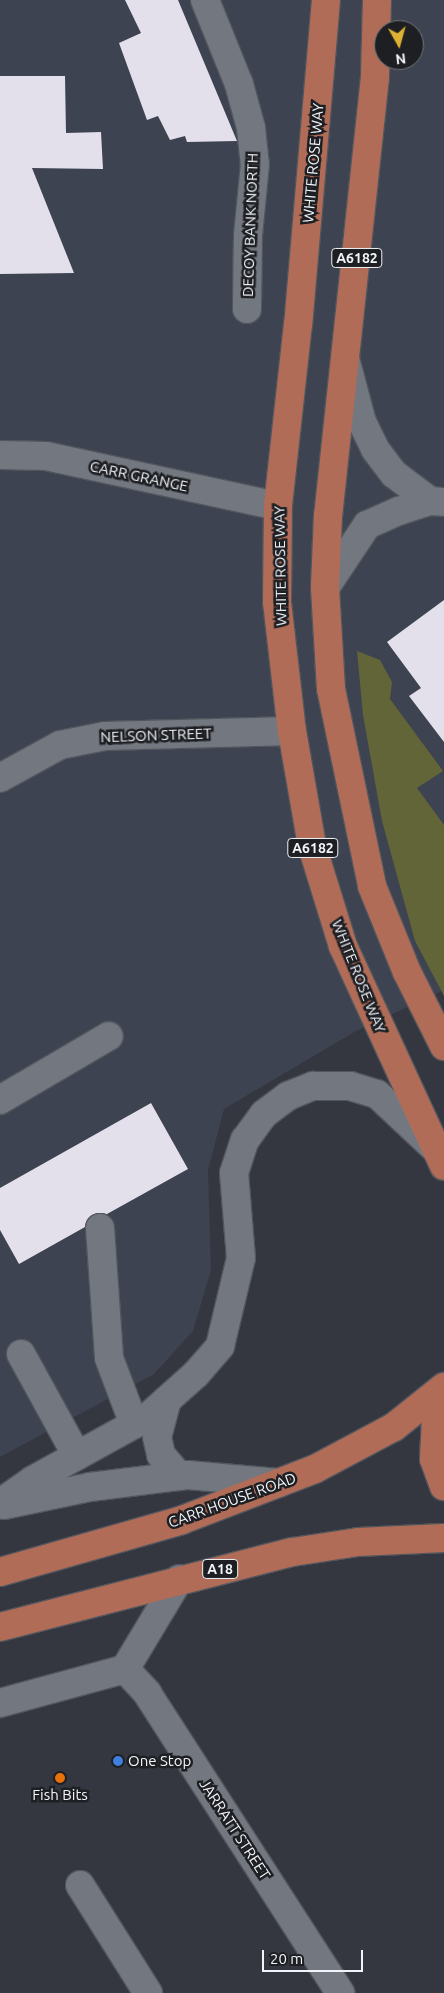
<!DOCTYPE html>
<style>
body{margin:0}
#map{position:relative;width:444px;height:1993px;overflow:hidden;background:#343740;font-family:Ubuntu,sans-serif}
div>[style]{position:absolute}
.built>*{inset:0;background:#3d4350}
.green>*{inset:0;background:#616538}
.building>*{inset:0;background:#e3e0eb}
.roads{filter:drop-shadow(1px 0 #53565d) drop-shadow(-1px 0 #53565d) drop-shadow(0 1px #53565d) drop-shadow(0 -1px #53565d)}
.minor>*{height:28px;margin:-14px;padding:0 14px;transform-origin:14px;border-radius:14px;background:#737780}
.highway>*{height:28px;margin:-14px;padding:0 14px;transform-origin:14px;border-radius:14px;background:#b16c58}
.dots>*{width:14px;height:14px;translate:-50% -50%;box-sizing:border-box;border:2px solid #1d1f23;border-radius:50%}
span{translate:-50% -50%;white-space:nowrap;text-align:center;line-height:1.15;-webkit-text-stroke:5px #1d1f23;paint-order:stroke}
.shield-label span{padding:1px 4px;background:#1d1f23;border:1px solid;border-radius:4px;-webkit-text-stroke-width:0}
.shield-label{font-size:14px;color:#f1f4f9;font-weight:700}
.street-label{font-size:15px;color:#f1f4f9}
.poi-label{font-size:15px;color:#f1f4f9}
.left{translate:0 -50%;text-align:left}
.north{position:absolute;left:374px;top:20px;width:50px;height:50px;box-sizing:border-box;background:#1d1f23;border:1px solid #727479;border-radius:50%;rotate:173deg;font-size:14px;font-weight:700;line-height:20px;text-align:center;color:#f1f4f9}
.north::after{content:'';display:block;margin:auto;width:18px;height:22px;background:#deb133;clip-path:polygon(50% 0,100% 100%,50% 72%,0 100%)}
.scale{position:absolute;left:262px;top:1950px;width:101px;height:22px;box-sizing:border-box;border:2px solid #f1f4f9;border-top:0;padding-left:6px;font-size:15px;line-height:18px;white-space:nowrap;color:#f1f4f9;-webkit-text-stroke:4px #1d1f23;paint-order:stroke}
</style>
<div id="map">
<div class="built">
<i style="clip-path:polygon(evenodd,0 0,444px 0,444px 994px,442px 991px,356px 1031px,224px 1109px,208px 1170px,211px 1270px,193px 1331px,154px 1374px,0 1457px,0 0,384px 30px,414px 30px,414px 60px,384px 60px,384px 30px)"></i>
</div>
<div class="green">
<i style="clip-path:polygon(357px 651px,380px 660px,392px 682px,390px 699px,443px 771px,417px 788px,444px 825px,444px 996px,415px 941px,382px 821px,363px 715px)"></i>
</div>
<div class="building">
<i style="clip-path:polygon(125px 0,178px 0,237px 141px,187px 142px,185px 136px,170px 140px,158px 116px,147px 120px,119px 43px,141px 33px)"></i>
<i style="clip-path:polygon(0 76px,65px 76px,66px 133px,101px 132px,103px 169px,32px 168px,74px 273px,0 274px)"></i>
<i style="clip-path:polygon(444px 600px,444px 742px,409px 696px,421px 688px,387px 642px)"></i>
<i style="clip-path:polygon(151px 1103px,188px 1169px,107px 1214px,92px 1215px,85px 1227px,19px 1264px,0 1230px,0 1188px)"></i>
</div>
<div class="roads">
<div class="minor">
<i style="left:205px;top:0;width:91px;rotate:68deg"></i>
<i style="left:239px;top:84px;width:46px;rotate:74.7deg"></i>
<i style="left:251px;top:128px;width:36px;rotate:84deg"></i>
<i style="left:255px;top:164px;width:71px;rotate:95.6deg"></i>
<i style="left:248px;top:235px;width:74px;rotate:90.8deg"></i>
<i style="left:346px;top:362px;width:62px;rotate:75.1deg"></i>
<i style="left:362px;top:422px;width:30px;rotate:64deg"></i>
<i style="left:375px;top:449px;width:31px;rotate:53deg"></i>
<i style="left:394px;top:474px;width:45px;rotate:36.9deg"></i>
<i style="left:0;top:455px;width:46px;rotate:1.2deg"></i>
<i style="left:46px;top:456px;width:237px;rotate:12.2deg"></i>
<i style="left:325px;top:588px;width:76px;rotate:-56.3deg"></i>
<i style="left:367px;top:525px;width:35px;rotate:-24deg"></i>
<i style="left:399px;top:511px;width:33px;rotate:-18deg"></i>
<i style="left:430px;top:501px;width:13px;rotate:4deg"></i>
<i style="left:0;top:778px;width:68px;rotate:-28.8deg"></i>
<i style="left:60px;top:745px;width:46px;rotate:-11.3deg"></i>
<i style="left:105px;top:736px;width:187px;rotate:-1.5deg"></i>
<i style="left:0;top:1100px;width:126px;rotate:-30.4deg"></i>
<i style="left:100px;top:1228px;width:130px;rotate:86deg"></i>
<i style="left:109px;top:1358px;width:71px;rotate:69.3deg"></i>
<i style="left:21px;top:1354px;width:116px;rotate:61.2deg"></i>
<i style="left:167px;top:1400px;width:38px;rotate:105deg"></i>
<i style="left:157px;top:1437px;width:18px;rotate:77deg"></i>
<i style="left:161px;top:1455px;width:28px;rotate:49deg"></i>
<i style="left:0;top:1503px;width:40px;rotate:-34.9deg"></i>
<i style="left:33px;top:1480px;width:132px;rotate:-28.9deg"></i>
<i style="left:149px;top:1416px;width:63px;rotate:-41.8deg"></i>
<i style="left:196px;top:1374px;width:37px;rotate:-49deg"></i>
<i style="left:220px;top:1346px;width:90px;rotate:-76.6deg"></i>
<i style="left:241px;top:1258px;width:85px;rotate:-94.7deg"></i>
<i style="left:234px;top:1173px;width:35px;rotate:-72deg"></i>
<i style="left:245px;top:1140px;width:32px;rotate:-54deg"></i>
<i style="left:264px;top:1114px;width:30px;rotate:-37deg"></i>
<i style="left:288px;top:1096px;width:27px;rotate:-22deg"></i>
<i style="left:313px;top:1086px;width:37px"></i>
<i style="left:350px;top:1086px;width:28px;rotate:17deg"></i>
<i style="left:377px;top:1094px;width:83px;rotate:43.1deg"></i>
<i style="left:4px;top:1505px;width:88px;rotate:-11.8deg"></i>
<i style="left:90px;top:1487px;width:99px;rotate:-7deg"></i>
<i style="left:188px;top:1475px;width:91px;rotate:5deg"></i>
<i style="left:125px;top:1669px;width:33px;rotate:47deg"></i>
<i style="left:147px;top:1693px;width:357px;rotate:57.2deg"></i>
<i style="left:0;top:1703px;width:130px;rotate:-15.2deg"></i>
<i style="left:125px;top:1669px;width:105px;rotate:-59deg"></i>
<i style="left:80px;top:1885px;width:128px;rotate:57.8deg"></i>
</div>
<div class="highway">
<i style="left:326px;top:0;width:325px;rotate:94.9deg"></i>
<i style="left:298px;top:324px;width:183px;rotate:96.3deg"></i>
<i style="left:278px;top:506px;width:96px;rotate:90.6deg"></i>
<i style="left:277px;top:602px;width:130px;rotate:83.4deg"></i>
<i style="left:292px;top:731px;width:117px;rotate:80.1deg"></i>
<i style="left:312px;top:846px;width:105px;rotate:72.8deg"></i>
<i style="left:343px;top:946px;width:242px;rotate:65.3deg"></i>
<i style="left:377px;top:0;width:77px;rotate:91.5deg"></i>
<i style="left:375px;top:77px;width:441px;rotate:96.1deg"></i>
<i style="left:328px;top:515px;width:73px;rotate:92.4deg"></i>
<i style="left:325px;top:588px;width:101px;rotate:86.6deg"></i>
<i style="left:331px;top:689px;width:201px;rotate:78.2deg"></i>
<i style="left:372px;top:886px;width:93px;rotate:67.9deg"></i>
<i style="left:407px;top:972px;width:83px;rotate:63.4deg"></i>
<i style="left:444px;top:1395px;width:24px;rotate:109deg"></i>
<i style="left:436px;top:1418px;width:41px;rotate:92.8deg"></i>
<i style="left:434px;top:1459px;width:29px;rotate:70deg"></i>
<i style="left:0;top:1572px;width:189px;rotate:-15.9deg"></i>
<i style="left:182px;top:1520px;width:142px;rotate:-21deg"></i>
<i style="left:315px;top:1469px;width:89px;rotate:-28deg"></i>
<i style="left:394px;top:1427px;width:64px;rotate:-38.7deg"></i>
<i style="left:0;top:1627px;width:302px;rotate:-14.4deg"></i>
<i style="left:293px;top:1552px;width:66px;rotate:-8.7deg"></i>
<i style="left:358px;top:1542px;width:86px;rotate:-2.7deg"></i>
</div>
</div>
<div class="dots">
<i style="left:118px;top:1761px;background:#3f7fe0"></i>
<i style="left:60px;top:1778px;background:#e8710a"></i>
</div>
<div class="shield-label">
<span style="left:357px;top:258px">A6182</span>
<span style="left:313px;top:848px">A6182</span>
<span style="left:220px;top:1569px">A18</span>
</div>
<div class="street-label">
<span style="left:313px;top:163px;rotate:-85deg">WHITE ROSE WAY</span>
<span style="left:250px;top:225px;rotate:-88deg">DECOY BANK NORTH</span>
<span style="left:139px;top:476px;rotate:12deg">CARR GRANGE</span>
<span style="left:280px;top:566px;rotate:-91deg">WHITE ROSE WAY</span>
<span style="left:156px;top:735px;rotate:-2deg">NELSON STREET</span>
<span style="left:359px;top:976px;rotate:68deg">WHITE ROSE WAY</span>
<span style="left:232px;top:1500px;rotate:-20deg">CARR HOUSE ROAD</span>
<span style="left:235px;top:1829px;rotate:57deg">JARRATT STREET</span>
</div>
<div class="poi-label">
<span class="left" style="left:128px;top:1761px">One Stop</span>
<span style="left:60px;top:1795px">Fish Bits</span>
</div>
<div class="north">N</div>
<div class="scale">20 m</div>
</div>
